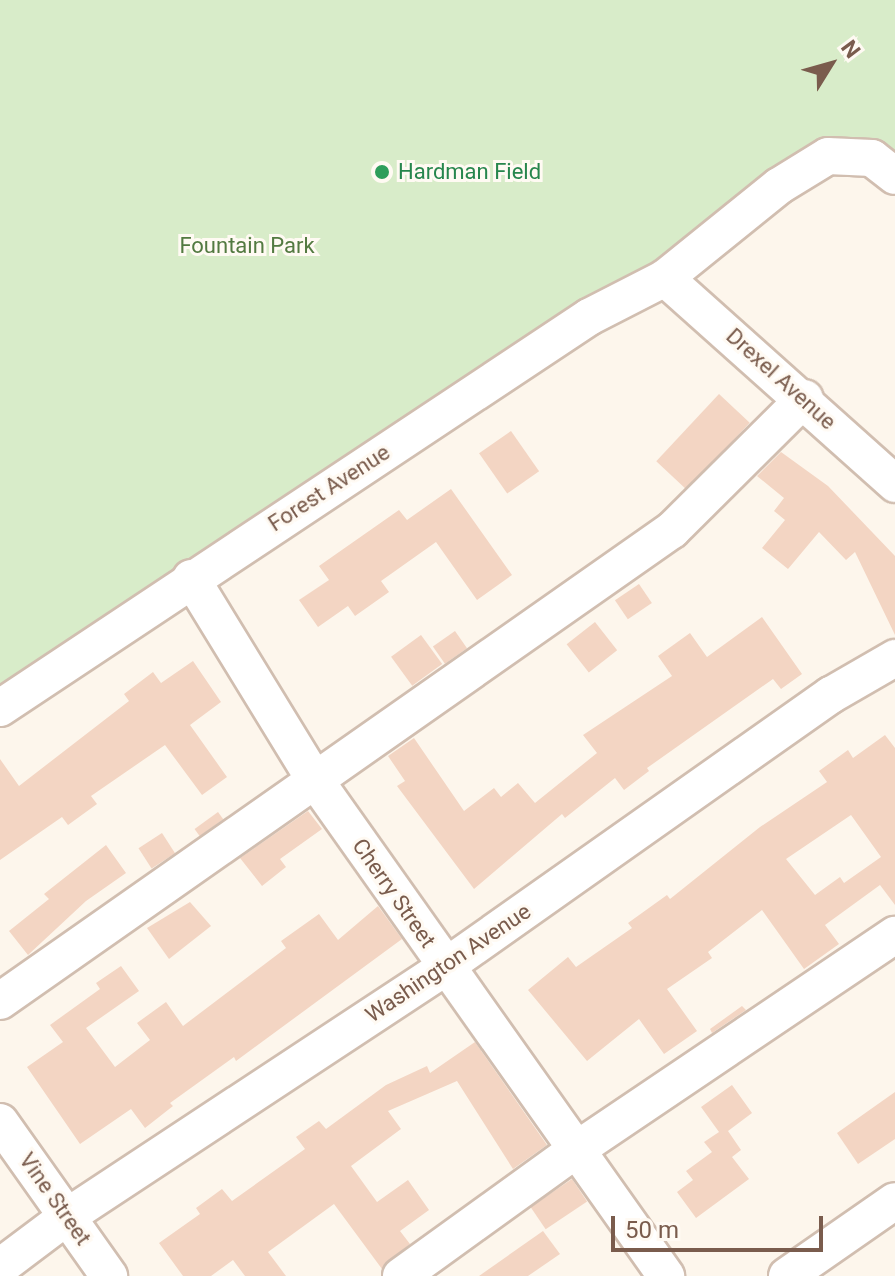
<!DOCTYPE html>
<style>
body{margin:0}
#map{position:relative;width:895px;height:1276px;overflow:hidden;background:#fdf6ec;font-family:Roboto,sans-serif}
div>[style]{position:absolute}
.green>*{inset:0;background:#d8ecc9}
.building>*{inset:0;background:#f3d5c3;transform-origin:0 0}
.roads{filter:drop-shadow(2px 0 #d1beb0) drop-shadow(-2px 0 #d1beb0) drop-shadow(0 2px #d1beb0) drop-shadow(0 -2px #d1beb0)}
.minor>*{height:36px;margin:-18px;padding:0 18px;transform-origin:18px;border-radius:18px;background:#fff}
.dots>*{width:22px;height:22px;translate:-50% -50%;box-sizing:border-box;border:4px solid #fffaf3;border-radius:50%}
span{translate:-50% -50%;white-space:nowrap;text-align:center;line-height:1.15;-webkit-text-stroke:6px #fffaf3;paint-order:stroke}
.leisure-label{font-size:22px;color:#27864d}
.left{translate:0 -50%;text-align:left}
.park-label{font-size:22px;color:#537a41}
.street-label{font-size:22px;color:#7a5c4d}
.north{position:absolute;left:791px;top:24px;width:80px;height:80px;-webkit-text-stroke:6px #fffaf3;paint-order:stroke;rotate:53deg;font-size:22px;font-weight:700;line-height:32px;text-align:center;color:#7a5c4d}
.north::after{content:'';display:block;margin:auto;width:28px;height:36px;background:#7a5c4d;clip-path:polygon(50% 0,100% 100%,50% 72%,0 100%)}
.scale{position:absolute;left:611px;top:1216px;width:212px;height:36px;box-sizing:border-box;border:4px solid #7a5c4d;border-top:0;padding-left:10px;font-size:24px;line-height:28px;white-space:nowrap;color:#7a5c4d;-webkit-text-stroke:6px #fffaf3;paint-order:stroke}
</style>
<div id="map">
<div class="green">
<i style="clip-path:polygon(0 0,895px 0,895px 176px,828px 156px,0 708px)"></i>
</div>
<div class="building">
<i style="left:719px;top:394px;width:42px;height:92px;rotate:43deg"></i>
<i style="left:511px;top:431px;width:49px;height:39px;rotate:55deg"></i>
<i style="clip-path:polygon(781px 452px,828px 486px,895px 556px,895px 635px,855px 552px,846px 560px,819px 532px,788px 569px,762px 548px,785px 520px,774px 511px,784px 498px,757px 476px)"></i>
<i style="clip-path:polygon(451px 489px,512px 575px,477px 600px,436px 542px,381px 581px,389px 592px,355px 616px,348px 606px,318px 627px,299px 600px,329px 580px,319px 566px,399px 510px,407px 520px)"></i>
<i style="left:639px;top:584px;width:23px;height:29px;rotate:56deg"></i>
<i style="clip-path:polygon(762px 617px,802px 674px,781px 689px,773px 679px,647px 768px,649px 771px,624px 790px,615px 778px,565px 818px,562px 814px,474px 889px,397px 786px,405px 781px,388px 756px,414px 738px,464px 811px,494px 788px,501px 797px,518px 783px,535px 803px,597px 753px,583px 735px,672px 676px,658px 656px,690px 633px,707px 657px)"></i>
<i style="left:595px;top:622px;width:36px;height:36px;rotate:52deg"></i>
<i style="left:455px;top:631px;width:21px;height:27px;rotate:55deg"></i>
<i style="left:421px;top:635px;width:36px;height:37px;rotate:54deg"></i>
<i style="clip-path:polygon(193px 661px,221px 702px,190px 725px,227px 777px,202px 795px,165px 745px,91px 796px,97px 804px,68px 825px,62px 817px,0 860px,0 759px,19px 786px,129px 701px,124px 694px,153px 672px,161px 683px)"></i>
<i style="clip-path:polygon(evenodd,885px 735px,895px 748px,895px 905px,880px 885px,825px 925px,839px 944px,804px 969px,762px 910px,708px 952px,712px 958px,667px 989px,697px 1031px,664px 1054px,639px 1019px,587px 1061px,528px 990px,568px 957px,576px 967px,632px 928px,628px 923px,667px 895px,670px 899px,760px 827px,827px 782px,819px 771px,848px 750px,853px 758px,885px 735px,851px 815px,881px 857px,844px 883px,840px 877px,815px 895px,786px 859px,851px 815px)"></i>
<i style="clip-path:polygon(308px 811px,322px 829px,280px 859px,286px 867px,262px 886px,240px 858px)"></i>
<i style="left:218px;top:812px;width:9px;height:29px;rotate:54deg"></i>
<i style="left:162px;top:833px;width:24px;height:28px;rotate:57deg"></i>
<i style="clip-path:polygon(106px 845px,126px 873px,86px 901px,28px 955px,9px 931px,49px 899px,44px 894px)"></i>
<i style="clip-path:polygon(190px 902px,211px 926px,169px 959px,147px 928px)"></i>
<i style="clip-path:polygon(378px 906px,402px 939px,236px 1061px,234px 1057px,170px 1103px,173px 1106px,145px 1128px,131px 1109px,80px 1144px,27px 1067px,63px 1042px,50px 1025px,100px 989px,96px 983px,121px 966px,139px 991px,86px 1028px,115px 1067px,150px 1040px,137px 1023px,166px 1002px,183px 1026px,286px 948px,281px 941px,319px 914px,338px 940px)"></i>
<i style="clip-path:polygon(742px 1006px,746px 1010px,712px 1033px,710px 1029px)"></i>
<i style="clip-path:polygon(475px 1042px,547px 1145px,513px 1169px,457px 1081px,388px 1111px,401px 1129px,351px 1166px,377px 1202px,408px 1180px,429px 1210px,400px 1231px,410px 1244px,382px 1269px,334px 1204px,268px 1252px,286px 1276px,245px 1276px,233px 1260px,211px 1276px,183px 1276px,159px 1243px,200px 1214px,196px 1208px,222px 1189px,232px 1201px,305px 1149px,296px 1137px,319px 1121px,326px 1129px,386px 1085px,427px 1066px,430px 1073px)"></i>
<i style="clip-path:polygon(732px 1085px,752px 1113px,728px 1131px,741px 1150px,732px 1157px,749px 1179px,696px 1218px,677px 1192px,693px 1180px,686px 1171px,712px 1152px,704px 1142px,719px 1132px,701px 1107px)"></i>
<i style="clip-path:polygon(895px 1092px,895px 1139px,858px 1164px,837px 1133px)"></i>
<i style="left:572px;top:1179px;width:27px;height:50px;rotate:56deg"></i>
<i style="clip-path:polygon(543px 1231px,560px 1254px,528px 1276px,479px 1276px)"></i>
</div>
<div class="roads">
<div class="minor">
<i style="left:665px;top:278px;width:309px;rotate:41.8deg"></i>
<i style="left:191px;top:578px;width:237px;rotate:58.5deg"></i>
<i style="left:315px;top:780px;width:608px;rotate:54.71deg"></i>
<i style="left:0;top:708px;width:707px;rotate:-33.58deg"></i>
<i style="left:589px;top:317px;width:85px;rotate:-27.2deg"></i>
<i style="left:665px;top:278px;width:146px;rotate:-38.9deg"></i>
<i style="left:779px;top:186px;width:57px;rotate:-31.5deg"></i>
<i style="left:828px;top:156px;width:44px;rotate:2.6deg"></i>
<i style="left:872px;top:158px;width:29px;rotate:38deg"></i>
<i style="left:0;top:1001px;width:821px;rotate:-35.03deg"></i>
<i style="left:672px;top:530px;width:187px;rotate:-44.8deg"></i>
<i style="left:0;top:1122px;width:189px;rotate:54.7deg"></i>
<i style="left:0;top:1267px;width:85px;rotate:-36.9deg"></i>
<i style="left:68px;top:1216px;width:452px;rotate:-33.4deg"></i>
<i style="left:445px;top:967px;width:472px;rotate:-35.2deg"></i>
<i style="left:831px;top:695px;width:74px;rotate:-30deg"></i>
<i style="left:401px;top:1276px;width:216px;rotate:-35.8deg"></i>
<i style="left:576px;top:1150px;width:385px;rotate:-34deg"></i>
<i style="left:787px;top:1276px;width:131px;rotate:-34.8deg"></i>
</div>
</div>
<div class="dots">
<i style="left:382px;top:172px;background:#2e9e5b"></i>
</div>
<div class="leisure-label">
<span class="left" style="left:398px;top:172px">Hardman Field</span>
</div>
<div class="park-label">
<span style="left:247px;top:246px">Fountain Park</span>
</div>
<div class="street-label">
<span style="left:781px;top:379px;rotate:42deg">Drexel Avenue</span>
<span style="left:329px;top:488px;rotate:-33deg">Forest Avenue</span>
<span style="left:394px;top:893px;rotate:55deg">Cherry Street</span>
<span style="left:448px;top:963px;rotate:-34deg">Washington Avenue</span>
<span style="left:55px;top:1199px;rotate:55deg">Vine Street</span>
</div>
<div class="north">N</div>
<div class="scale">50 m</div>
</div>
